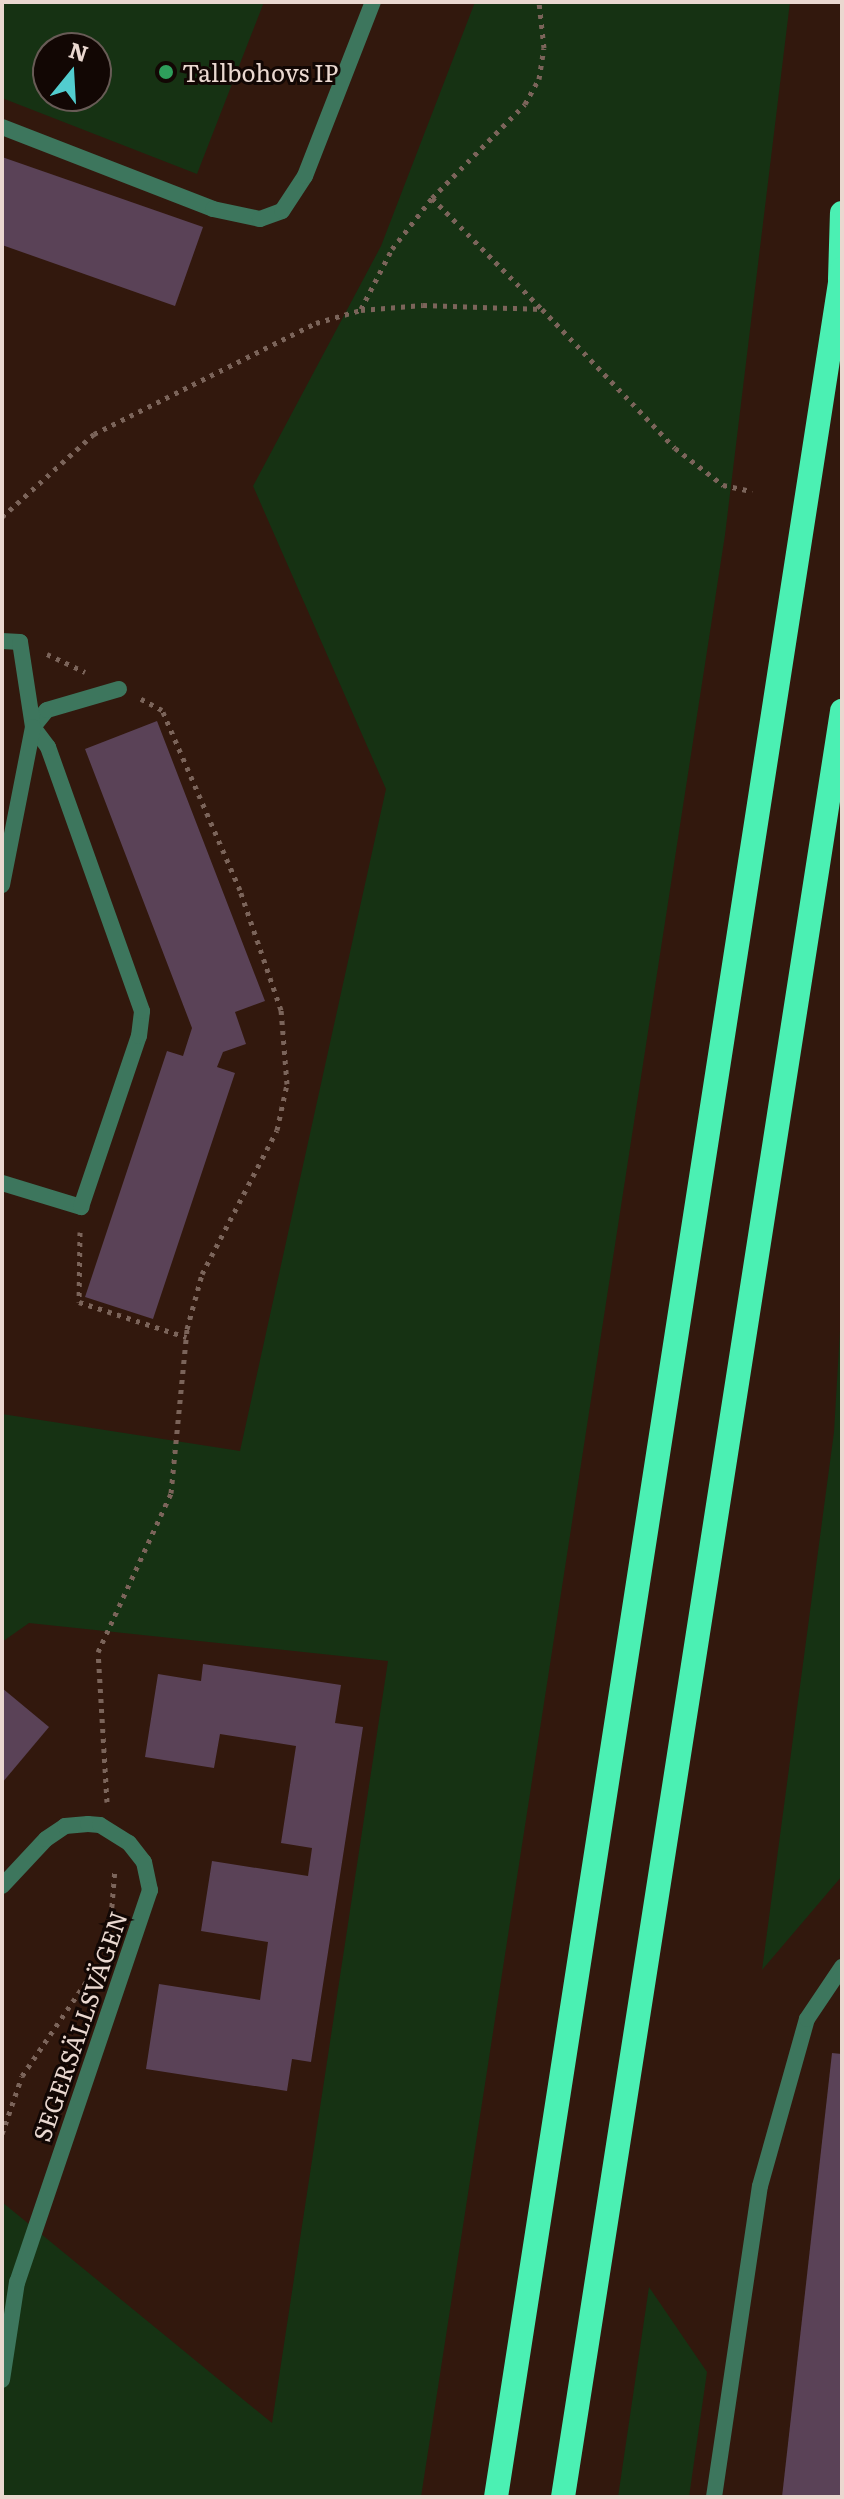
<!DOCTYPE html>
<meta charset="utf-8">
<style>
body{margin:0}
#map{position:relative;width:844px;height:2499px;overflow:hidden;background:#32180d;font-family:Literata,serif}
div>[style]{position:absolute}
.green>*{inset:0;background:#163213}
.building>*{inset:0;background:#5a4257}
.path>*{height:5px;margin-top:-2.5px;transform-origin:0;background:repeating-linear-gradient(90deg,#7b645a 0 4px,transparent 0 10px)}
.service>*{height:16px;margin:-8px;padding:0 8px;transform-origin:8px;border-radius:8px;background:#3d765d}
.minor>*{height:16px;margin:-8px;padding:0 8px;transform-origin:8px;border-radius:8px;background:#3d765d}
.motorway>*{height:24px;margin:-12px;padding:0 12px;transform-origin:12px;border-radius:12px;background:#4bf0b3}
.dots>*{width:22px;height:22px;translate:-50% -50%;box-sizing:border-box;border:4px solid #120704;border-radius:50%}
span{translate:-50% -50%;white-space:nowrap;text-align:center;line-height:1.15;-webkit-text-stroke:6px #120704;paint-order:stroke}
.poi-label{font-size:24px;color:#ead8d0}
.left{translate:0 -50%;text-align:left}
.street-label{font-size:24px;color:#ead8d0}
.frame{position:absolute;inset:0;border:4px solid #ead8d0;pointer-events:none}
.north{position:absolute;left:32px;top:32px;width:80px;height:80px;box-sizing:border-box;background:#120704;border:2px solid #685b56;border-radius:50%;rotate:18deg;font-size:22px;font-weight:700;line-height:32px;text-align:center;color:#ead8d0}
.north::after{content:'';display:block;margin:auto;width:28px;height:36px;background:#52cdcf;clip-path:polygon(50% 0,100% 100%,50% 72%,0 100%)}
</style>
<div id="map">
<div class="green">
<i style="clip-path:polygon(evenodd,2px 2px,264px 2px,197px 174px,2px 98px,2px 2px,48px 48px,96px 48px,96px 96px,48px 96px,48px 48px)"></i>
<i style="clip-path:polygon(475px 2px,790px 2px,725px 535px,421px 2497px,2px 2497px,2px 2202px,272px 2423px,388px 1661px,29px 1623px,2px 1642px,2px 1414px,240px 1451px,386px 789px,253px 486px,381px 246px)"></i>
<i style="clip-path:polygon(842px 1296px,842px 1876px,762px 1970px,834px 1432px)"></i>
<i style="clip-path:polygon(649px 2287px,707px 2372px,689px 2497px,618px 2497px)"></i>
</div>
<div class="building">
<i style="clip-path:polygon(2px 157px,203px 227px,175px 306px,2px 245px)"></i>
<i style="clip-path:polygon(157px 721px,265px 1001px,235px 1012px,246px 1044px,223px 1052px,217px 1067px,235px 1073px,153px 1319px,85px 1297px,167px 1051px,183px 1056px,192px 1028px,85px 749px)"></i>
<i style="clip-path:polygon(203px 1664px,341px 1685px,335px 1723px,363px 1727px,311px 2062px,292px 2059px,287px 2091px,146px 2069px,159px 1984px,260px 2000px,268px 1942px,201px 1931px,212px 1861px,308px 1876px,312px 1848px,281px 1843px,296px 1746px,220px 1734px,214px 1768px,145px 1757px,158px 1674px,201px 1681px)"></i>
<i style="clip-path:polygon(2px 1688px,49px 1727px,2px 1783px)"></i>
<i style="clip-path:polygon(832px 2053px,842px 2054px,842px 2497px,782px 2497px)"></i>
</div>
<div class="path">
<i style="left:432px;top:198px;width:156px;rotate:45.3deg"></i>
<i style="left:361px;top:309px;width:68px;rotate:-62.7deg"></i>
<i style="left:392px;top:249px;width:65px;rotate:-51.9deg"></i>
<i style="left:432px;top:198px;width:132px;rotate:-45.3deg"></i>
<i style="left:525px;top:104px;width:29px;rotate:-61deg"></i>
<i style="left:539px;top:79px;width:31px;rotate:-81deg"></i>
<i style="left:544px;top:48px;width:46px;rotate:-96.2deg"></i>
<i style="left:2px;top:517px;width:124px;rotate:-42.1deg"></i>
<i style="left:94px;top:434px;width:248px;rotate:-26.6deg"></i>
<i style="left:316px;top:323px;width:47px;rotate:-16.1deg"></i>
<i style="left:361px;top:310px;width:62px;rotate:-4.6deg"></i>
<i style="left:423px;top:305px;width:119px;rotate:1.9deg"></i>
<i style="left:542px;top:309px;width:192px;rotate:46.3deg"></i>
<i style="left:675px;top:448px;width:61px;rotate:37.6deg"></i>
<i style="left:723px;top:485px;width:30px;rotate:12deg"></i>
<i style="left:47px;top:654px;width:42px;rotate:25.3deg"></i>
<i style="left:80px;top:1232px;width:70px;rotate:90.8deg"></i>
<i style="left:79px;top:1302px;width:113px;rotate:18.1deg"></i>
<i style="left:107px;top:1802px;width:150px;rotate:-93.4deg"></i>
<i style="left:98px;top:1652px;width:175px;rotate:-65.3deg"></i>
<i style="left:171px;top:1493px;width:165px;rotate:-84.4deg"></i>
<i style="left:187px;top:1329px;width:57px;rotate:-74.7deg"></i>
<i style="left:202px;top:1274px;width:162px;rotate:-62.5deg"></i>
<i style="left:277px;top:1130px;width:47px;rotate:-77.7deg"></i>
<i style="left:287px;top:1084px;width:74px;rotate:-94.6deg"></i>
<i style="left:281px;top:1010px;width:127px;rotate:-108.9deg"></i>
<i style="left:240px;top:890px;width:196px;rotate:-113.4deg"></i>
<i style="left:162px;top:710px;width:24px;rotate:-152deg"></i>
<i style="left:111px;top:1917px;width:49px;rotate:-85.3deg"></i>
<i style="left:2px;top:2134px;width:61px;rotate:-71deg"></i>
<i style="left:22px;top:2076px;width:122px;rotate:-55.7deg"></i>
</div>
<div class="service">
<i style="left:2px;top:127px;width:226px;rotate:21.2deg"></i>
<i style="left:213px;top:209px;width:48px;rotate:12deg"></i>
<i style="left:260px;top:219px;width:23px;rotate:-20deg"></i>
<i style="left:282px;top:211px;width:42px;rotate:-56.7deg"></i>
<i style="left:305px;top:176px;width:187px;rotate:-68.7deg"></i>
<i style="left:2px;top:1183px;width:83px;rotate:16.9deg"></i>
<i style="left:81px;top:1207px;width:181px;rotate:-71.3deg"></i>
<i style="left:139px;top:1036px;width:25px;rotate:-83deg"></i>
<i style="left:142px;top:1011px;width:280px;rotate:-109.6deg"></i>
<i style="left:48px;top:747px;width:25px;rotate:-127deg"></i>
<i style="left:33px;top:727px;width:22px;rotate:-51deg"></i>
<i style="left:47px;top:710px;width:75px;rotate:-16.3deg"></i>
<i style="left:714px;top:2497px;width:314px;rotate:-81.6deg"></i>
<i style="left:760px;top:2186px;width:173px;rotate:-74.3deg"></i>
<i style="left:807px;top:2019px;width:63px;rotate:-56.1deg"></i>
</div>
<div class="minor">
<i style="left:2px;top:641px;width:18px;rotate:3deg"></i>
<i style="left:20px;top:642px;width:86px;rotate:81.3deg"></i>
<i style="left:33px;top:727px;width:161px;rotate:101.1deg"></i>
<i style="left:2px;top:1886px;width:64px;rotate:-46.9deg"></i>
<i style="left:46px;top:1839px;width:23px;rotate:-34deg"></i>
<i style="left:65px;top:1826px;width:23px;rotate:-5deg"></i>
<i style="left:88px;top:1824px;width:12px;rotate:5deg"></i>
<i style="left:100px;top:1825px;width:34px;rotate:32deg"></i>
<i style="left:129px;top:1843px;width:24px;rotate:52deg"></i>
<i style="left:144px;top:1862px;width:29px;rotate:78deg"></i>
<i style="left:150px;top:1890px;width:414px;rotate:108.7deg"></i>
<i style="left:17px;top:2282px;width:99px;rotate:98.7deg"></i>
</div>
<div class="motorway">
<i style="left:840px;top:279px;width:66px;rotate:-88.3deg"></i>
<i style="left:496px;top:2497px;width:2255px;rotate:-81.17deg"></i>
<i style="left:563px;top:2497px;width:1808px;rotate:-81.12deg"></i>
</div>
<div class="dots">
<i style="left:166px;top:72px;background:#2e9e5b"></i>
</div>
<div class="poi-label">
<span class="left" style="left:182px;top:72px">Tallbohovs IP</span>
</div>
<div class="street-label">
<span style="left:79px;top:2026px;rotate:-71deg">SEGERSÄLLSVÄGEN</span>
</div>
<div class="frame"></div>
<div class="north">N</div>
</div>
